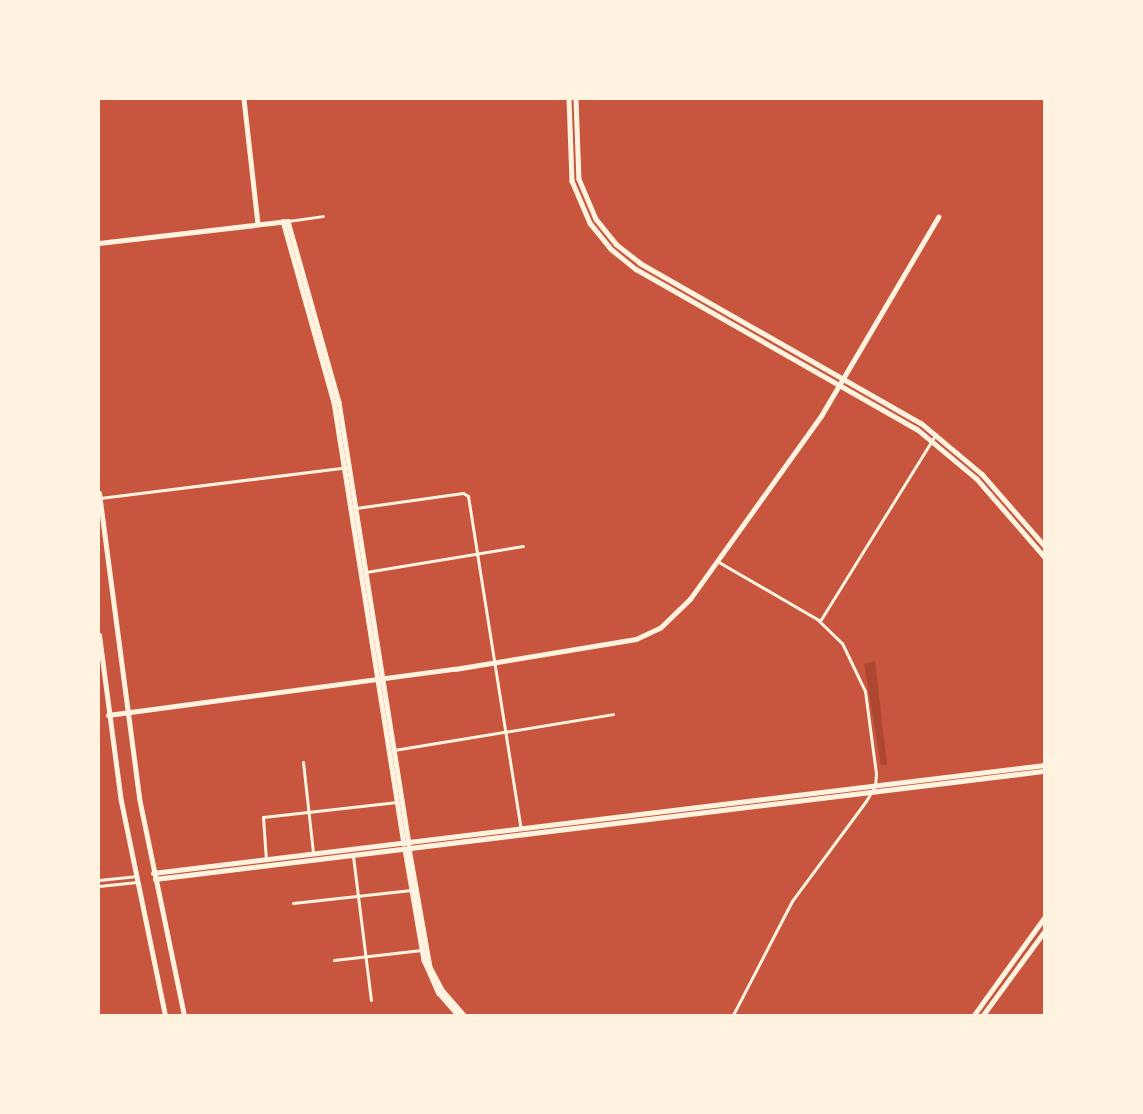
<!DOCTYPE html>
<style>
body{margin:0}
#map{position:relative;width:1143px;height:1114px;overflow:hidden;background:#c8553d;font-family:"Archivo Narrow",sans-serif}
div>[style]{position:absolute}
.green>*{inset:0;background:#ae4732}
.minor>*{height:3px;margin:-1.5px;padding:0 1.5px;transform-origin:1.5px;border-radius:1.5px;background:#fff3e0}
.tertiary>*{height:4.5px;margin:-2.25px;padding:0 2.25px;transform-origin:2.25px;border-radius:2.25px;background:#fff3e0}
.secondary>*{height:4.5px;margin:-2.25px;padding:0 2.25px;transform-origin:2.25px;border-radius:2.25px;background:#fff3e0}
.trunk>*{height:5px;margin:-2.5px;padding:0 2.5px;transform-origin:2.5px;border-radius:2.5px;background:#fff3e0}
span{translate:-50% -50%;white-space:nowrap;text-align:center;line-height:1.15;-webkit-text-stroke:4.5px #fff3e0;paint-order:stroke}
.frame{position:absolute;inset:0;border:100px solid #fff3e0;pointer-events:none}
</style>
<div id="map">
<div class="green">
<i style="clip-path:polygon(875px 661px,887px 765px,881px 765px,864px 664px)"></i>
</div>
<div class="minor">
<i style="left:288px;top:221px;width:35px;rotate:-8deg"></i>
<i style="left:100px;top:498px;width:251px;rotate:-7.1deg"></i>
<i style="left:356px;top:508px;width:108px;rotate:-8deg"></i>
<i style="left:463px;top:493px;width:6px;rotate:31deg"></i>
<i style="left:468px;top:496px;width:337px;rotate:81deg"></i>
<i style="left:717px;top:561px;width:116px;rotate:30.1deg"></i>
<i style="left:817px;top:619px;width:35px;rotate:44deg"></i>
<i style="left:842px;top:643px;width:53px;rotate:64.4deg"></i>
<i style="left:865px;top:691px;width:83px;rotate:82.4deg"></i>
<i style="left:876px;top:773px;width:13px;rotate:94deg"></i>
<i style="left:875px;top:786px;width:17px;rotate:121deg"></i>
<i style="left:866px;top:801px;width:124px;rotate:126.5deg"></i>
<i style="left:792px;top:901px;width:128px;rotate:117.4deg"></i>
<i style="left:366px;top:572px;width:159px;rotate:-9.4deg"></i>
<i style="left:820px;top:621px;width:220px;rotate:-58.2deg"></i>
<i style="left:394px;top:750px;width:222px;rotate:-9.3deg"></i>
<i style="left:303px;top:762px;width:92px;rotate:83.7deg"></i>
<i style="left:353px;top:856px;width:145px;rotate:82.9deg"></i>
<i style="left:266px;top:860px;width:43px;rotate:-94deg"></i>
<i style="left:263px;top:817px;width:135px;rotate:-6.4deg"></i>
<i style="left:99px;top:880px;width:36px;rotate:-6deg"></i>
<i style="left:99px;top:886px;width:38px;rotate:-6deg"></i>
<i style="left:293px;top:903px;width:119px;rotate:-6.3deg"></i>
<i style="left:334px;top:960px;width:88px;rotate:-6.6deg"></i>
</div>
<div class="tertiary">
<i style="left:244px;top:99px;width:126px;rotate:83.6deg"></i>
<i style="left:283px;top:221px;width:188px;rotate:74.3deg"></i>
<i style="left:334px;top:402px;width:447px;rotate:81deg"></i>
<i style="left:99px;top:243px;width:190px;rotate:-6.6deg"></i>
<i style="left:288px;top:221px;width:188px;rotate:74.3deg"></i>
<i style="left:339px;top:402px;width:447px;rotate:81deg"></i>
<i style="left:108px;top:715px;width:350px;rotate:-7.6deg"></i>
<i style="left:455px;top:669px;width:183px;rotate:-9.4deg"></i>
<i style="left:636px;top:639px;width:26px;rotate:-25deg"></i>
<i style="left:660px;top:628px;width:42px;rotate:-44deg"></i>
<i style="left:690px;top:599px;width:225px;rotate:-54.4deg"></i>
<i style="left:821px;top:416px;width:231px;rotate:-59.5deg"></i>
</div>
<div class="secondary">
<i style="left:569px;top:99px;width:82px;rotate:87.9deg"></i>
<i style="left:572px;top:181px;width:46px;rotate:66.8deg"></i>
<i style="left:590px;top:223px;width:33px;rotate:51deg"></i>
<i style="left:611px;top:249px;width:32px;rotate:39deg"></i>
<i style="left:636px;top:269px;width:323px;rotate:29.7deg"></i>
<i style="left:917px;top:429px;width:78px;rotate:39.8deg"></i>
<i style="left:977px;top:479px;width:102px;rotate:49deg"></i>
<i style="left:576px;top:99px;width:80px;rotate:87.9deg"></i>
<i style="left:579px;top:179px;width:43px;rotate:67deg"></i>
<i style="left:596px;top:219px;width:32px;rotate:51deg"></i>
<i style="left:616px;top:244px;width:31px;rotate:38deg"></i>
<i style="left:640px;top:263px;width:323px;rotate:29.7deg"></i>
<i style="left:921px;top:423px;width:80px;rotate:39.9deg"></i>
<i style="left:982px;top:474px;width:94px;rotate:48.9deg"></i>
<i style="left:409px;top:848px;width:121px;rotate:80deg"></i>
<i style="left:430px;top:967px;width:27px;rotate:62deg"></i>
<i style="left:443px;top:991px;width:32px;rotate:49deg"></i>
<i style="left:405px;top:849px;width:113px;rotate:80.3deg"></i>
<i style="left:424px;top:960px;width:36px;rotate:66deg"></i>
<i style="left:439px;top:993px;width:29px;rotate:49deg"></i>
<i style="left:153px;top:873px;width:898px;rotate:-6.91deg"></i>
<i style="left:155px;top:879px;width:896px;rotate:-6.93deg"></i>
<i style="left:974px;top:1015px;width:120px;rotate:-54.2deg"></i>
<i style="left:983px;top:1015px;width:103px;rotate:-53.7deg"></i>
</div>
<div class="trunk">
<i style="left:99px;top:493px;width:308px;rotate:82.5deg"></i>
<i style="left:139px;top:798px;width:222px;rotate:78.3deg"></i>
<i style="left:99px;top:635px;width:167px;rotate:82.5deg"></i>
<i style="left:121px;top:801px;width:218px;rotate:78.4deg"></i>
</div>
<div class="frame"></div>
</div>
